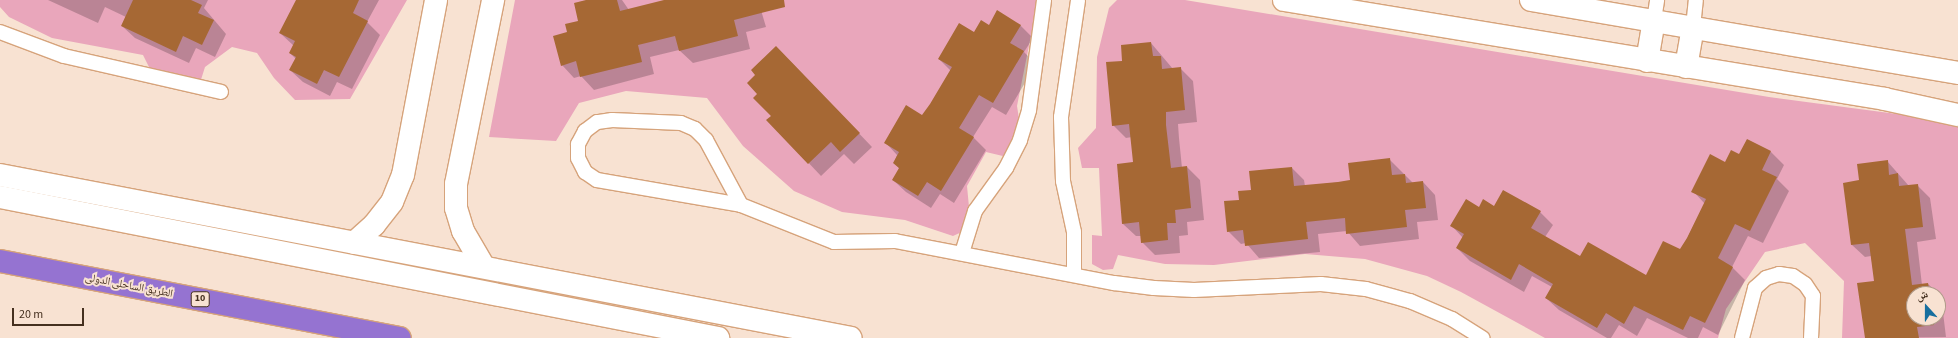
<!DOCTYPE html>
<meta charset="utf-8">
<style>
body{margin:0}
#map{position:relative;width:1958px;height:338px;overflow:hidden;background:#f8e2d2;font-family:"Source Sans 3","Noto Naskh Arabic",sans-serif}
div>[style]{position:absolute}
.green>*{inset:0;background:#e9a6bb}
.shadow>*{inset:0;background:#0003}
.building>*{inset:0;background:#a66834}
.roads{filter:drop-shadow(1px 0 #d6a37b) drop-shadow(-1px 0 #d6a37b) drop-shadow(0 1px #d6a37b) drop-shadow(0 -1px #d6a37b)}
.lane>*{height:14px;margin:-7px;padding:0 7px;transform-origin:7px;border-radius:7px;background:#fff}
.street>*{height:22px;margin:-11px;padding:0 11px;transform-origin:11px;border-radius:11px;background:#fff}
.secondary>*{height:22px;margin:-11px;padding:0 11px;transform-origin:11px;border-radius:11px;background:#fff}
.highway>*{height:22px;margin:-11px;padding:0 11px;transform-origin:11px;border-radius:11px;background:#9573d1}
span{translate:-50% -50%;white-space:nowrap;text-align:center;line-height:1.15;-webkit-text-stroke:4px #f8e2d2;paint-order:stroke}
.shield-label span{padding:1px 3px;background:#f8e2d2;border:1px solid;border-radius:3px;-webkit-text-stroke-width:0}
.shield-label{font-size:10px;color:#45301f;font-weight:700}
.street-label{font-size:11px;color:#45301f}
.north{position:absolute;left:1906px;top:286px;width:40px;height:40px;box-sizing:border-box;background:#f8e2d2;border:1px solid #b09b8a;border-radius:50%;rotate:339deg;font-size:11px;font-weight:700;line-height:16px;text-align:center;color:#45301f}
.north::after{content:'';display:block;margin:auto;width:14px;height:18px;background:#176f9f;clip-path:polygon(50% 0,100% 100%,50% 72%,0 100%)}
.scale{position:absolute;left:12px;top:308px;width:72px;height:18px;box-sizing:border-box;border:2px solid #45301f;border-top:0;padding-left:5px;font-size:12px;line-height:14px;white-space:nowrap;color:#45301f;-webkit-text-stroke:3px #f8e2d2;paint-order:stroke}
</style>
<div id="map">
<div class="green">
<i style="clip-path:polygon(0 0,407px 0,350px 99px,295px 100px,274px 78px,257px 53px,232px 47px,205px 67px,199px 86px,153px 75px,143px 55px,52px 38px,9px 17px,0 7px)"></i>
<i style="clip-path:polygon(515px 0,1038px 0,1017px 106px,1022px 138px,1007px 157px,986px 152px,967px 186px,969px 207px,966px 230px,953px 236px,905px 220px,842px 212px,794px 191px,743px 146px,707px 98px,626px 91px,579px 103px,556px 141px,489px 137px)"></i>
<i style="clip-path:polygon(evenodd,1117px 0,1185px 0,1769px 97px,1927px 118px,1958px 127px,1958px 338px,1842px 338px,1844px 281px,1805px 243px,1765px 252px,1726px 309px,1718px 338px,1545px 338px,1461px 292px,1427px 276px,1365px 259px,1305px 254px,1214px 265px,1165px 264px,1118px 255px,1113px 269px,1103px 270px,1092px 264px,1092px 235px,1102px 236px,1099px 168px,1082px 168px,1078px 148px,1096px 128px,1097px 57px,1109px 8px,1117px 0,1914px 294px,1938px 294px,1938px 318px,1914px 318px,1914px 294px)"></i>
</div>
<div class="shadow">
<i style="clip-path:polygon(48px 0,208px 0,204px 8px,226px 34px,215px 57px,196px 48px,189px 63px,135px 38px,122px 26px,126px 17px,105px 7px,98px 23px)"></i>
<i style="clip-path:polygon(297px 0,379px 0,367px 22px,380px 35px,352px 89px,337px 82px,330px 96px,303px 82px,290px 70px,296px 59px,290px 53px,294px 46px,280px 33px)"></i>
<i style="clip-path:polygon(590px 0,622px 0,629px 10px,668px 0,758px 0,766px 27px,746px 32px,750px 49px,693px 63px,679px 50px,650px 57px,654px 74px,594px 90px,581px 76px,574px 78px,562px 65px,568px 33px,579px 22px)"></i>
<i style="clip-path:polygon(1020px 25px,1033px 38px,1024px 52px,1036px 64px,1006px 115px,992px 107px,973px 137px,986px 150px,954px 203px,940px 194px,931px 208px,906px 192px,893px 180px,900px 169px,894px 163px,897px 155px,885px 142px,923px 117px,951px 71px,939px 59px,974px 33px,989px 26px)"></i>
<i style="clip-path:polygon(1151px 43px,1173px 69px,1180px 68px,1193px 81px,1197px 122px,1178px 124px,1179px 138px,1182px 168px,1187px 167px,1200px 180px,1204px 220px,1187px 222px,1188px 235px,1179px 236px,1180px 253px,1155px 255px,1142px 242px,1141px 236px,1136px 236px,1123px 224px,1134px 163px,1132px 137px,1126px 138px,1113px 125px,1123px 62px)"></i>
<i style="clip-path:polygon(789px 60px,872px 147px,854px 164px,844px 154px,821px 176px,768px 120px,772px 116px)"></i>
<i style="clip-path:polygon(1748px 140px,1771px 152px,1784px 165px,1777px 179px,1789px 191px,1763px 243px,1748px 236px,1732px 267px,1745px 280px,1718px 335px,1703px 327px,1698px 338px,1688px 338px,1647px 318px,1637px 336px,1619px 325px,1611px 338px,1607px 338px,1559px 310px,1546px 298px,1552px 287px,1532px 276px,1524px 292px,1470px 261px,1457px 248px,1463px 238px,1452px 226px,1479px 208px,1540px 212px,1553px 225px,1545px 237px,1580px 258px,1646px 276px,1681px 250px,1705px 204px,1693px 191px,1726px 163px,1740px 156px)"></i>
<i style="clip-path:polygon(1390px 160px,1413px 183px,1423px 182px,1435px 195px,1438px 220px,1417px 222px,1419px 239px,1360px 246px,1347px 231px,1318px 234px,1320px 252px,1259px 258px,1246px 243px,1241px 244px,1228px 231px,1240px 200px,1292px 168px,1304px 180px,1305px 186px,1351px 181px)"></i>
<i style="clip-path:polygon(evenodd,1887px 161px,1909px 186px,1917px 185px,1930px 198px,1936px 239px,1917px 242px,1922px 285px,1928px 284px,1941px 296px,1946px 337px,1866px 338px,1875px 282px,1871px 256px,1865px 257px,1852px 245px,1860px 181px,1887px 161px,1914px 294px,1938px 294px,1938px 318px,1914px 318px,1914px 294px)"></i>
</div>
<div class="building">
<i style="clip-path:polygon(133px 0,191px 0,202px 5px,198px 13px,214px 20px,202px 45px,183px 36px,176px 52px,121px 26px)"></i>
<i style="clip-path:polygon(296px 0,359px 0,353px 13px,368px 21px,339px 77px,324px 70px,317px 84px,289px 70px,296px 57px,289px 53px,295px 41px,279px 33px)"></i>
<i style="clip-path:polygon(586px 0,617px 0,620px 11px,664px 0,784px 0,785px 7px,734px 20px,738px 36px,679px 51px,675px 36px,638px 45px,642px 62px,580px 77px,576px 61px,561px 66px,553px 36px,567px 32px,565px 24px,578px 21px,574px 3px)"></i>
<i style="clip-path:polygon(997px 10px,1021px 25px,1010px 43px,1024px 51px,993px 103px,979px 95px,959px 128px,974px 137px,941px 191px,927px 182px,918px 196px,892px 180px,899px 168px,893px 163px,899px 152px,884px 143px,906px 105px,922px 115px,930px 104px,952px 67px,938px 59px,959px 23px,974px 32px,981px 20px,989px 25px)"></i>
<i style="clip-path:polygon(1151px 42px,1153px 56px,1161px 56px,1162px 69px,1181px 67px,1185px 110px,1166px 112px,1166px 125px,1171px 168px,1187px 166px,1191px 208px,1175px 210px,1176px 223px,1167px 223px,1168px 240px,1141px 243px,1139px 222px,1122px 224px,1117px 164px,1133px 162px,1129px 124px,1112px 126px,1106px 62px,1122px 61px,1121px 45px)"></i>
<i style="clip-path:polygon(776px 46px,860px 133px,840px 152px,831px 142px,808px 164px,766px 120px,771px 116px,753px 98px,757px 94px,747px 83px,755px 75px,751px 70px)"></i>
<i style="clip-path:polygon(1747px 139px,1771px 151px,1762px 170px,1777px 177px,1750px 231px,1735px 224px,1718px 258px,1733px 267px,1705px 323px,1690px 316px,1683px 330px,1634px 306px,1624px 324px,1606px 313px,1597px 328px,1545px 298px,1553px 284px,1519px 264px,1511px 280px,1456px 248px,1464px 234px,1450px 226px,1466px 199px,1479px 207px,1483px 199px,1494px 206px,1503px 190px,1541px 211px,1531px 228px,1580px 256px,1588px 242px,1646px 275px,1663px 241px,1680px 249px,1687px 238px,1706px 199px,1691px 192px,1710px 154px,1725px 162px,1731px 150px,1739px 154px)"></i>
<i style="clip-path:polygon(1390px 158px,1392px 175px,1405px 174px,1406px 183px,1423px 181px,1426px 208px,1405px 210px,1407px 227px,1346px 234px,1345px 218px,1325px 220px,1306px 222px,1308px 239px,1245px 246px,1243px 230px,1227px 232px,1224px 201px,1239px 200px,1238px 191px,1251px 190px,1249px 171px,1292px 167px,1294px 186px,1338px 182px,1350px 180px,1348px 163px)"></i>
<i style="clip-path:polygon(1888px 160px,1889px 175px,1898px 173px,1899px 186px,1918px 184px,1923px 227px,1905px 229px,1912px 285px,1928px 283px,1930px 294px,1914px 294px,1914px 318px,1933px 318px,1934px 325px,1917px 327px,1919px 338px,1865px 338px,1857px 283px,1874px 281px,1869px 243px,1851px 245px,1843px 183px,1859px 180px,1857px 164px)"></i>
</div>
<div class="roads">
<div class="lane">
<i style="left:1654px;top:20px;width:20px;rotate:-81deg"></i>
<i style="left:1693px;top:27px;width:27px;rotate:-84deg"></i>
<i style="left:0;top:32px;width:68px;rotate:20.6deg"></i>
<i style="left:64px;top:56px;width:161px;rotate:12.9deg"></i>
<i style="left:741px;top:205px;width:74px;rotate:-118.3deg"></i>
<i style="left:706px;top:140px;width:16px;rotate:-135deg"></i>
<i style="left:695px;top:129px;width:15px;rotate:-157deg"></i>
<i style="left:681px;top:123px;width:69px;rotate:-177.5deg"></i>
<i style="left:612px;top:120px;width:15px;rotate:172deg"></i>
<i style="left:597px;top:122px;width:15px;rotate:143deg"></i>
<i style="left:585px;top:131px;width:15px;rotate:118deg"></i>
<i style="left:578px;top:144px;width:14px;rotate:90deg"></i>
<i style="left:578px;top:158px;width:16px;rotate:63deg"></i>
<i style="left:585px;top:172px;width:14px;rotate:34deg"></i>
<i style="left:597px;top:180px;width:146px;rotate:9.8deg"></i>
<i style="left:741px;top:205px;width:100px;rotate:21.7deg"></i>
<i style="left:834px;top:242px;width:61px;rotate:-0.9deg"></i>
<i style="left:895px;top:241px;width:223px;rotate:10.9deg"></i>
<i style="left:1114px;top:283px;width:40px;rotate:7.1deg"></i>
<i style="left:1154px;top:288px;width:40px;rotate:2.9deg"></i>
<i style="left:1194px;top:290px;width:127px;rotate:-2.7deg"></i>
<i style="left:1321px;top:284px;width:45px;rotate:6.3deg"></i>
<i style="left:1366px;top:289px;width:46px;rotate:15.3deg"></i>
<i style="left:1410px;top:301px;width:46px;rotate:23.2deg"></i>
<i style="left:1452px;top:319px;width:36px;rotate:32deg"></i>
<i style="left:962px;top:253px;width:44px;rotate:-72.8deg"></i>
<i style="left:975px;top:211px;width:53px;rotate:-54.2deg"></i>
<i style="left:1006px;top:168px;width:31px;rotate:-63deg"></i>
<i style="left:1020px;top:140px;width:31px;rotate:-73deg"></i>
<i style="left:1029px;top:110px;width:111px;rotate:-82.2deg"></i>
<i style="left:1074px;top:275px;width:43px;rotate:-90deg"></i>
<i style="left:1074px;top:232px;width:52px;rotate:-102.2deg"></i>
<i style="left:1063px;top:181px;width:64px;rotate:-91.8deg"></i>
<i style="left:1061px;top:117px;width:118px;rotate:-81.7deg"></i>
<i style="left:1742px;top:338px;width:52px;rotate:-75.4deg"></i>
<i style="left:1755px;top:288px;width:15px;rotate:-42deg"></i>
<i style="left:1766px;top:278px;width:14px;rotate:-17deg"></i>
<i style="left:1779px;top:274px;width:14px;rotate:8deg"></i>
<i style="left:1793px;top:276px;width:14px;rotate:34deg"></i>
<i style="left:1805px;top:284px;width:14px;rotate:56deg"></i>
<i style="left:1813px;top:296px;width:42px;rotate:92.7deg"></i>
</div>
<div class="street">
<i style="left:354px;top:243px;width:27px;rotate:-42deg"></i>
<i style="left:374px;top:225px;width:29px;rotate:-52deg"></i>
<i style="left:392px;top:202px;width:29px;rotate:-68deg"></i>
<i style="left:403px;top:175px;width:178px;rotate:-79.3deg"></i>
<i style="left:484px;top:267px;width:42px;rotate:-120.3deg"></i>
<i style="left:463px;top:231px;width:24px;rotate:-107deg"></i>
<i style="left:456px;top:208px;width:24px;rotate:-90deg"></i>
<i style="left:456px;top:184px;width:188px;rotate:-78.6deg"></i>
</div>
<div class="secondary">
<i style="left:1284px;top:0;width:609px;rotate:9.35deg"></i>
<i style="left:1885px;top:99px;width:75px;rotate:12.4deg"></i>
<i style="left:1531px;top:0;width:433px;rotate:9.7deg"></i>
<i style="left:1647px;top:61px;width:42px;rotate:-80.3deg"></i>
<i style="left:1686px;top:67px;width:41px;rotate:-80.1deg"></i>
<i style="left:0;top:175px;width:866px;rotate:10.84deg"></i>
<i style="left:0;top:197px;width:732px;rotate:11.11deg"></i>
</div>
<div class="highway">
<i style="left:0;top:261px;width:407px;rotate:10.9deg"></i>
</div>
</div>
<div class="shield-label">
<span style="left:200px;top:299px">10</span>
</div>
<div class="street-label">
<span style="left:129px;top:286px;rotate:11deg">الطريق الساحلى الدولى</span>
</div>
<div class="north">ش</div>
<div class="scale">20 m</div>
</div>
